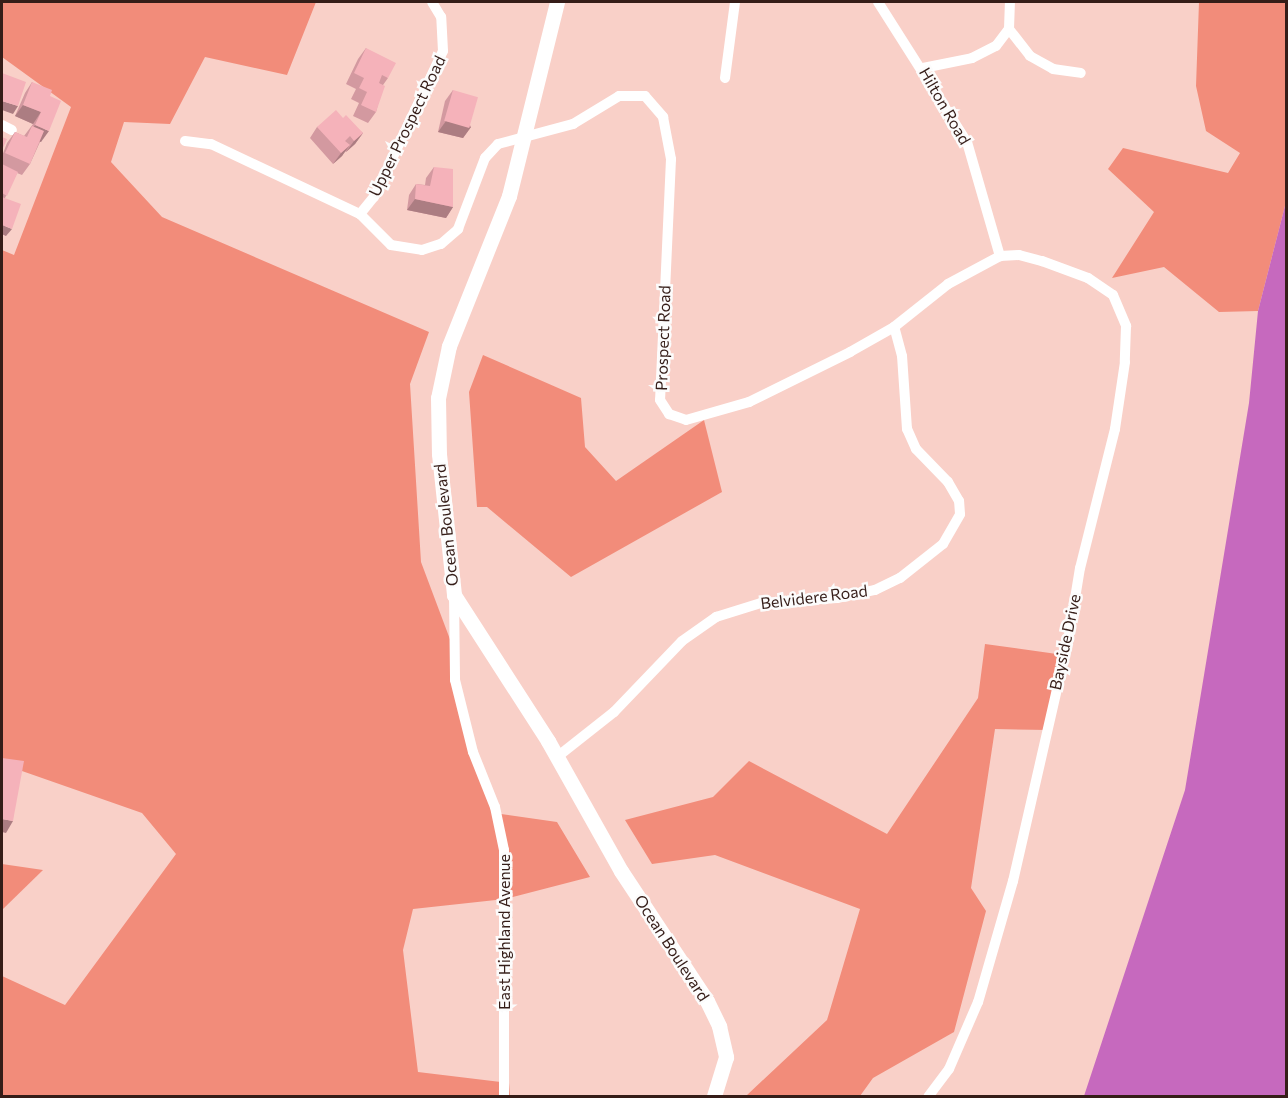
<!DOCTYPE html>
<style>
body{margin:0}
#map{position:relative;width:1288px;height:1098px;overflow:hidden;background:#f9d0c8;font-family:Commissioner,sans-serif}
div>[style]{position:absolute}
.forest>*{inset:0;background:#f28c7a}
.water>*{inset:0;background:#c669be}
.street>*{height:10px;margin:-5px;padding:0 5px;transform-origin:5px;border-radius:5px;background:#fff}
.secondary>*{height:15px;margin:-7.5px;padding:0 7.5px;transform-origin:7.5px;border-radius:7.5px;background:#fff}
.wall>*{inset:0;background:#d399a0}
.shaded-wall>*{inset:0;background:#ac7d82}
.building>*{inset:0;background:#f5b2ba;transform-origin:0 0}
span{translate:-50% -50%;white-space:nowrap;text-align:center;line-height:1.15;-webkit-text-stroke:5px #fcfcfc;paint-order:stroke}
.street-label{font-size:16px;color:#351d18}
.frame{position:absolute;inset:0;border:3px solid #351d18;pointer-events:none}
</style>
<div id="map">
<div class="forest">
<i style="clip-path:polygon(2px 2px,316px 2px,287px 75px,205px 57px,170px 124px,124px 122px,111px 162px,162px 217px,429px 332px,410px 384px,421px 562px,454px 650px,458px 708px,501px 814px,557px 822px,590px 877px,505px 899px,413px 909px,403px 950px,418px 1072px,509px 1083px,510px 1096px,2px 1096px,2px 976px,65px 1005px,176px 854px,142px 813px,2px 764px,2px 250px,14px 255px,71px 107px,2px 57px)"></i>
<i style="clip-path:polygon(1199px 2px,1286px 2px,1286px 202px,1258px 311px,1219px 312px,1164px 267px,1112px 278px,1154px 212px,1108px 169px,1123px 148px,1228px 173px,1240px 153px,1206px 131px,1196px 86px)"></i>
<i style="clip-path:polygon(483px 355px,581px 398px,585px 447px,616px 481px,704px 420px,722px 492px,571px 577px,487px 507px,477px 507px,469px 392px)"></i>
<i style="clip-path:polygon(985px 644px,1064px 655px,1048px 730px,995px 729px,971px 888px,986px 911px,954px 1032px,873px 1078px,860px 1096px,746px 1096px,827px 1020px,860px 909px,715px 855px,652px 864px,625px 820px,713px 797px,749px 761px,887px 834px,978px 698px)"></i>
<i style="clip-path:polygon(2px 864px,43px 870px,2px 910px)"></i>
</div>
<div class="water">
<i style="clip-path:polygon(1286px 202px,1286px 1096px,1084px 1096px,1185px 790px,1249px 403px,1258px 311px)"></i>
</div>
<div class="street">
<i style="left:878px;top:2px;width:166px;rotate:57.6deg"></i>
<i style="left:967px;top:142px;width:119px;rotate:73.9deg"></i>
<i style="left:1009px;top:29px;width:34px;rotate:52deg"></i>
<i style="left:1030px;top:56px;width:26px;rotate:29deg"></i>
<i style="left:1053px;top:69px;width:28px;rotate:8deg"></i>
<i style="left:923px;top:68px;width:50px;rotate:-11.5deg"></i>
<i style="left:972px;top:58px;width:27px;rotate:-27deg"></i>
<i style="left:996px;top:46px;width:21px;rotate:-53deg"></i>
<i style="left:1009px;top:29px;width:27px;rotate:-88deg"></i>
<i style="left:725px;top:78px;width:77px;rotate:-82.5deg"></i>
<i style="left:2px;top:125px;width:11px;rotate:27deg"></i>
<i style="left:185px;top:141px;width:26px;rotate:7deg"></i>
<i style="left:211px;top:144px;width:165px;rotate:25.2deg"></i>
<i style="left:360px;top:214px;width:44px;rotate:45deg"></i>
<i style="left:391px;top:245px;width:31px;rotate:9deg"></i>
<i style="left:422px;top:250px;width:20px;rotate:-18deg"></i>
<i style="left:441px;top:244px;width:23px;rotate:-41deg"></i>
<i style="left:458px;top:229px;width:76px;rotate:-69.2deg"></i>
<i style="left:485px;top:158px;width:19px;rotate:-47deg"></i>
<i style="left:498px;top:144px;width:78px;rotate:-14.9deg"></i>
<i style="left:573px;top:124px;width:54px;rotate:-31.3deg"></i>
<i style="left:619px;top:96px;width:26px"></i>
<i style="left:645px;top:96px;width:28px;rotate:49deg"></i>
<i style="left:663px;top:117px;width:43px;rotate:79.2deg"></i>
<i style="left:671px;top:159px;width:241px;rotate:92.6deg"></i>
<i style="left:660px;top:400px;width:17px;rotate:57deg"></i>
<i style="left:669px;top:414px;width:18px;rotate:19deg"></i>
<i style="left:686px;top:420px;width:66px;rotate:-15.9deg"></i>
<i style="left:749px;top:402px;width:113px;rotate:-26.3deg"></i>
<i style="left:850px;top:352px;width:51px;rotate:-29.6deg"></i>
<i style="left:894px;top:327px;width:69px;rotate:-38.5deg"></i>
<i style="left:948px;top:284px;width:59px;rotate:-28.3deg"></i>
<i style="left:1000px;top:256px;width:19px;rotate:-3deg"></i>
<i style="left:1019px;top:255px;width:24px;rotate:15deg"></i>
<i style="left:1042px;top:261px;width:49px;rotate:20.3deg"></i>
<i style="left:1088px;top:278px;width:30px;rotate:34deg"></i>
<i style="left:1113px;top:295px;width:34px;rotate:67deg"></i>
<i style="left:1126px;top:326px;width:36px;rotate:92deg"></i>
<i style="left:1125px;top:362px;width:68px;rotate:98.5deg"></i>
<i style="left:1115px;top:429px;width:143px;rotate:104.1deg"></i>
<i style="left:1080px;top:568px;width:74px;rotate:99.3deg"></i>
<i style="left:1068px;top:641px;width:246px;rotate:102.9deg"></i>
<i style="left:1013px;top:881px;width:126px;rotate:106.1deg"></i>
<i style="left:978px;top:1002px;width:73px;rotate:113.4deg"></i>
<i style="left:949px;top:1069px;width:34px;rotate:127deg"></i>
<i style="left:360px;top:214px;width:22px;rotate:-51deg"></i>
<i style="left:374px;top:197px;width:161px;rotate:-64.7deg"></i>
<i style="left:443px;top:51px;width:34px;rotate:-93deg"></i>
<i style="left:441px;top:17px;width:17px;rotate:-121deg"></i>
<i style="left:454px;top:595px;width:85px;rotate:89.3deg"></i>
<i style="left:455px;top:680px;width:74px;rotate:76deg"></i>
<i style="left:473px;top:752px;width:59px;rotate:68.2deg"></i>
<i style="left:495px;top:807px;width:44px;rotate:78.2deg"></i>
<i style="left:504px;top:850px;width:246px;rotate:90deg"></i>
<i style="left:557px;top:757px;width:73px;rotate:-38.3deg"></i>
<i style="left:614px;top:712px;width:98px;rotate:-46.2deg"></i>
<i style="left:682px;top:641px;width:42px;rotate:-35.2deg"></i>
<i style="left:716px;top:617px;width:47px;rotate:-17.3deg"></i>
<i style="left:761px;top:603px;width:76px;rotate:-3.8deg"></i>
<i style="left:837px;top:598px;width:39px;rotate:-12deg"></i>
<i style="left:875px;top:590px;width:28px;rotate:-26deg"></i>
<i style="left:900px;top:578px;width:55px;rotate:-38.3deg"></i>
<i style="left:943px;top:544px;width:34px;rotate:-60deg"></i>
<i style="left:960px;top:514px;width:13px;rotate:-94deg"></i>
<i style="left:959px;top:501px;width:22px;rotate:-120deg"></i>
<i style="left:948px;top:482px;width:46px;rotate:-134.1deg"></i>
<i style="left:916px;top:449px;width:22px;rotate:-114deg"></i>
<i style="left:907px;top:429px;width:73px;rotate:-93.9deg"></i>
<i style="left:902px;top:356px;width:30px;rotate:-105deg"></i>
</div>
<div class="secondary">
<i style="left:557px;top:2px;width:200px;rotate:103.9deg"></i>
<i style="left:509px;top:196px;width:162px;rotate:111.8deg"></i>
<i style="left:449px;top:346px;width:53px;rotate:101.9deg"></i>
<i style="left:438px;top:398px;width:56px;rotate:89deg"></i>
<i style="left:439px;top:454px;width:142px;rotate:83.9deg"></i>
<i style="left:454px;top:595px;width:174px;rotate:57.2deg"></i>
<i style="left:548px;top:741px;width:149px;rotate:60.7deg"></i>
<i style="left:621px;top:871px;width:156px;rotate:56.5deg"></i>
<i style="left:707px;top:1001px;width:28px;rotate:64deg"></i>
<i style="left:719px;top:1026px;width:32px;rotate:77deg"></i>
<i style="left:726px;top:1057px;width:41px;rotate:107.1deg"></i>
</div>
<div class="wall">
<i style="clip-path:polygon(366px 48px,388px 78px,383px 85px,376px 112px,368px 123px,353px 116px,359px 103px,351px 99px,356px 89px,346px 84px,358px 59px)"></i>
<i style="clip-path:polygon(32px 82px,50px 96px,41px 142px,40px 142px,30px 164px,22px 175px,17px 173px,5px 198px,6px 236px,2px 234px,2px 156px,7px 143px,15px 132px,24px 136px,33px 124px,15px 116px,25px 93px)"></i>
<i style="clip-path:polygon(453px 90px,471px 127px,463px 138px,438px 132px,445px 101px)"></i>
<i style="clip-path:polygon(343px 118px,363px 133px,355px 144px,346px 152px,345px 151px,342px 156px,333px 164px,310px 138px,317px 127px)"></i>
<i style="clip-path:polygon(434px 167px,453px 207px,446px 218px,407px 210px,409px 195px,416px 184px,425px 185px,426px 178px)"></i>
</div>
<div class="shaded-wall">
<i style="clip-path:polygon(2px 101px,18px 106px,13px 114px,2px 110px)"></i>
<i style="clip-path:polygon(23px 105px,41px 112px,33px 124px,15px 116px)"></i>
<i style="clip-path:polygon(446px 121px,471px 127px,463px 138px,438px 132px)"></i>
<i style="clip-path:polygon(35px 125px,49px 131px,41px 142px,28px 137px)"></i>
<i style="clip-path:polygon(363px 133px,355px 144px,346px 152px,354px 141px)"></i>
<i style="clip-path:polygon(350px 145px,342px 156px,333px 164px,341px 153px)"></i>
<i style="clip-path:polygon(415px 199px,453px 207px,446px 218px,407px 210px)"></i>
<i style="clip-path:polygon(2px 225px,12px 229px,6px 236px,2px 234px)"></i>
<i style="clip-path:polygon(2px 819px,13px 821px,6px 833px,2px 832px)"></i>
</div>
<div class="building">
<i style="clip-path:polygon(366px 48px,396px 63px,388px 78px,382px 75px,379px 83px,385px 86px,376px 112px,361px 105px,367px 92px,359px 88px,364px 78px,354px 73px)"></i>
<i style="clip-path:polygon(2px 73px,26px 82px,18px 106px,2px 101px)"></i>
<i style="clip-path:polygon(32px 82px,52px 90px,50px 96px,61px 101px,49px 131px,35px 125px,41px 112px,23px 105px)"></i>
<i style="left:453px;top:90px;width:26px;height:32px;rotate:16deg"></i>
<i style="clip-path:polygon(336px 110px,343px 118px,346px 115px,363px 133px,354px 141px,350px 136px,345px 141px,350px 145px,341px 153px,317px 127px)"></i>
<i style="clip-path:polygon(32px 126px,44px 131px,30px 164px,5px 153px,15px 132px,27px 137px)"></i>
<i style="clip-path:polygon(2px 137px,7px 139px,2px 150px)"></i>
<i style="clip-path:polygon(2px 164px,18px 172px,7px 196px,2px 193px)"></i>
<i style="clip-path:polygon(434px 167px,453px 169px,453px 207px,415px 199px,416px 184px,430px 186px)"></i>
<i style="clip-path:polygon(2px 197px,21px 204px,12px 229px,2px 225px)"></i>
<i style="clip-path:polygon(2px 758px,24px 761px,13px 821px,2px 819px)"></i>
</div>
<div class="street-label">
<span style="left:945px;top:106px;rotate:60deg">Hilton Road</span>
<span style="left:407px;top:126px;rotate:-64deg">Upper Prospect Road</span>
<span style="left:663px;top:338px;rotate:-88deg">Prospect Road</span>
<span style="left:446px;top:525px;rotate:-96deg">Ocean Boulevard</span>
<span style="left:814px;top:597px;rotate:-7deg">Belvidere Road</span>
<span style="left:1065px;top:642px;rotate:-78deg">Bayside Drive</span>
<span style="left:504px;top:932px;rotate:-90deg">East Highland Avenue</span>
<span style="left:672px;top:948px;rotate:57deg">Ocean Boulevard</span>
</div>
<div class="frame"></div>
</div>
